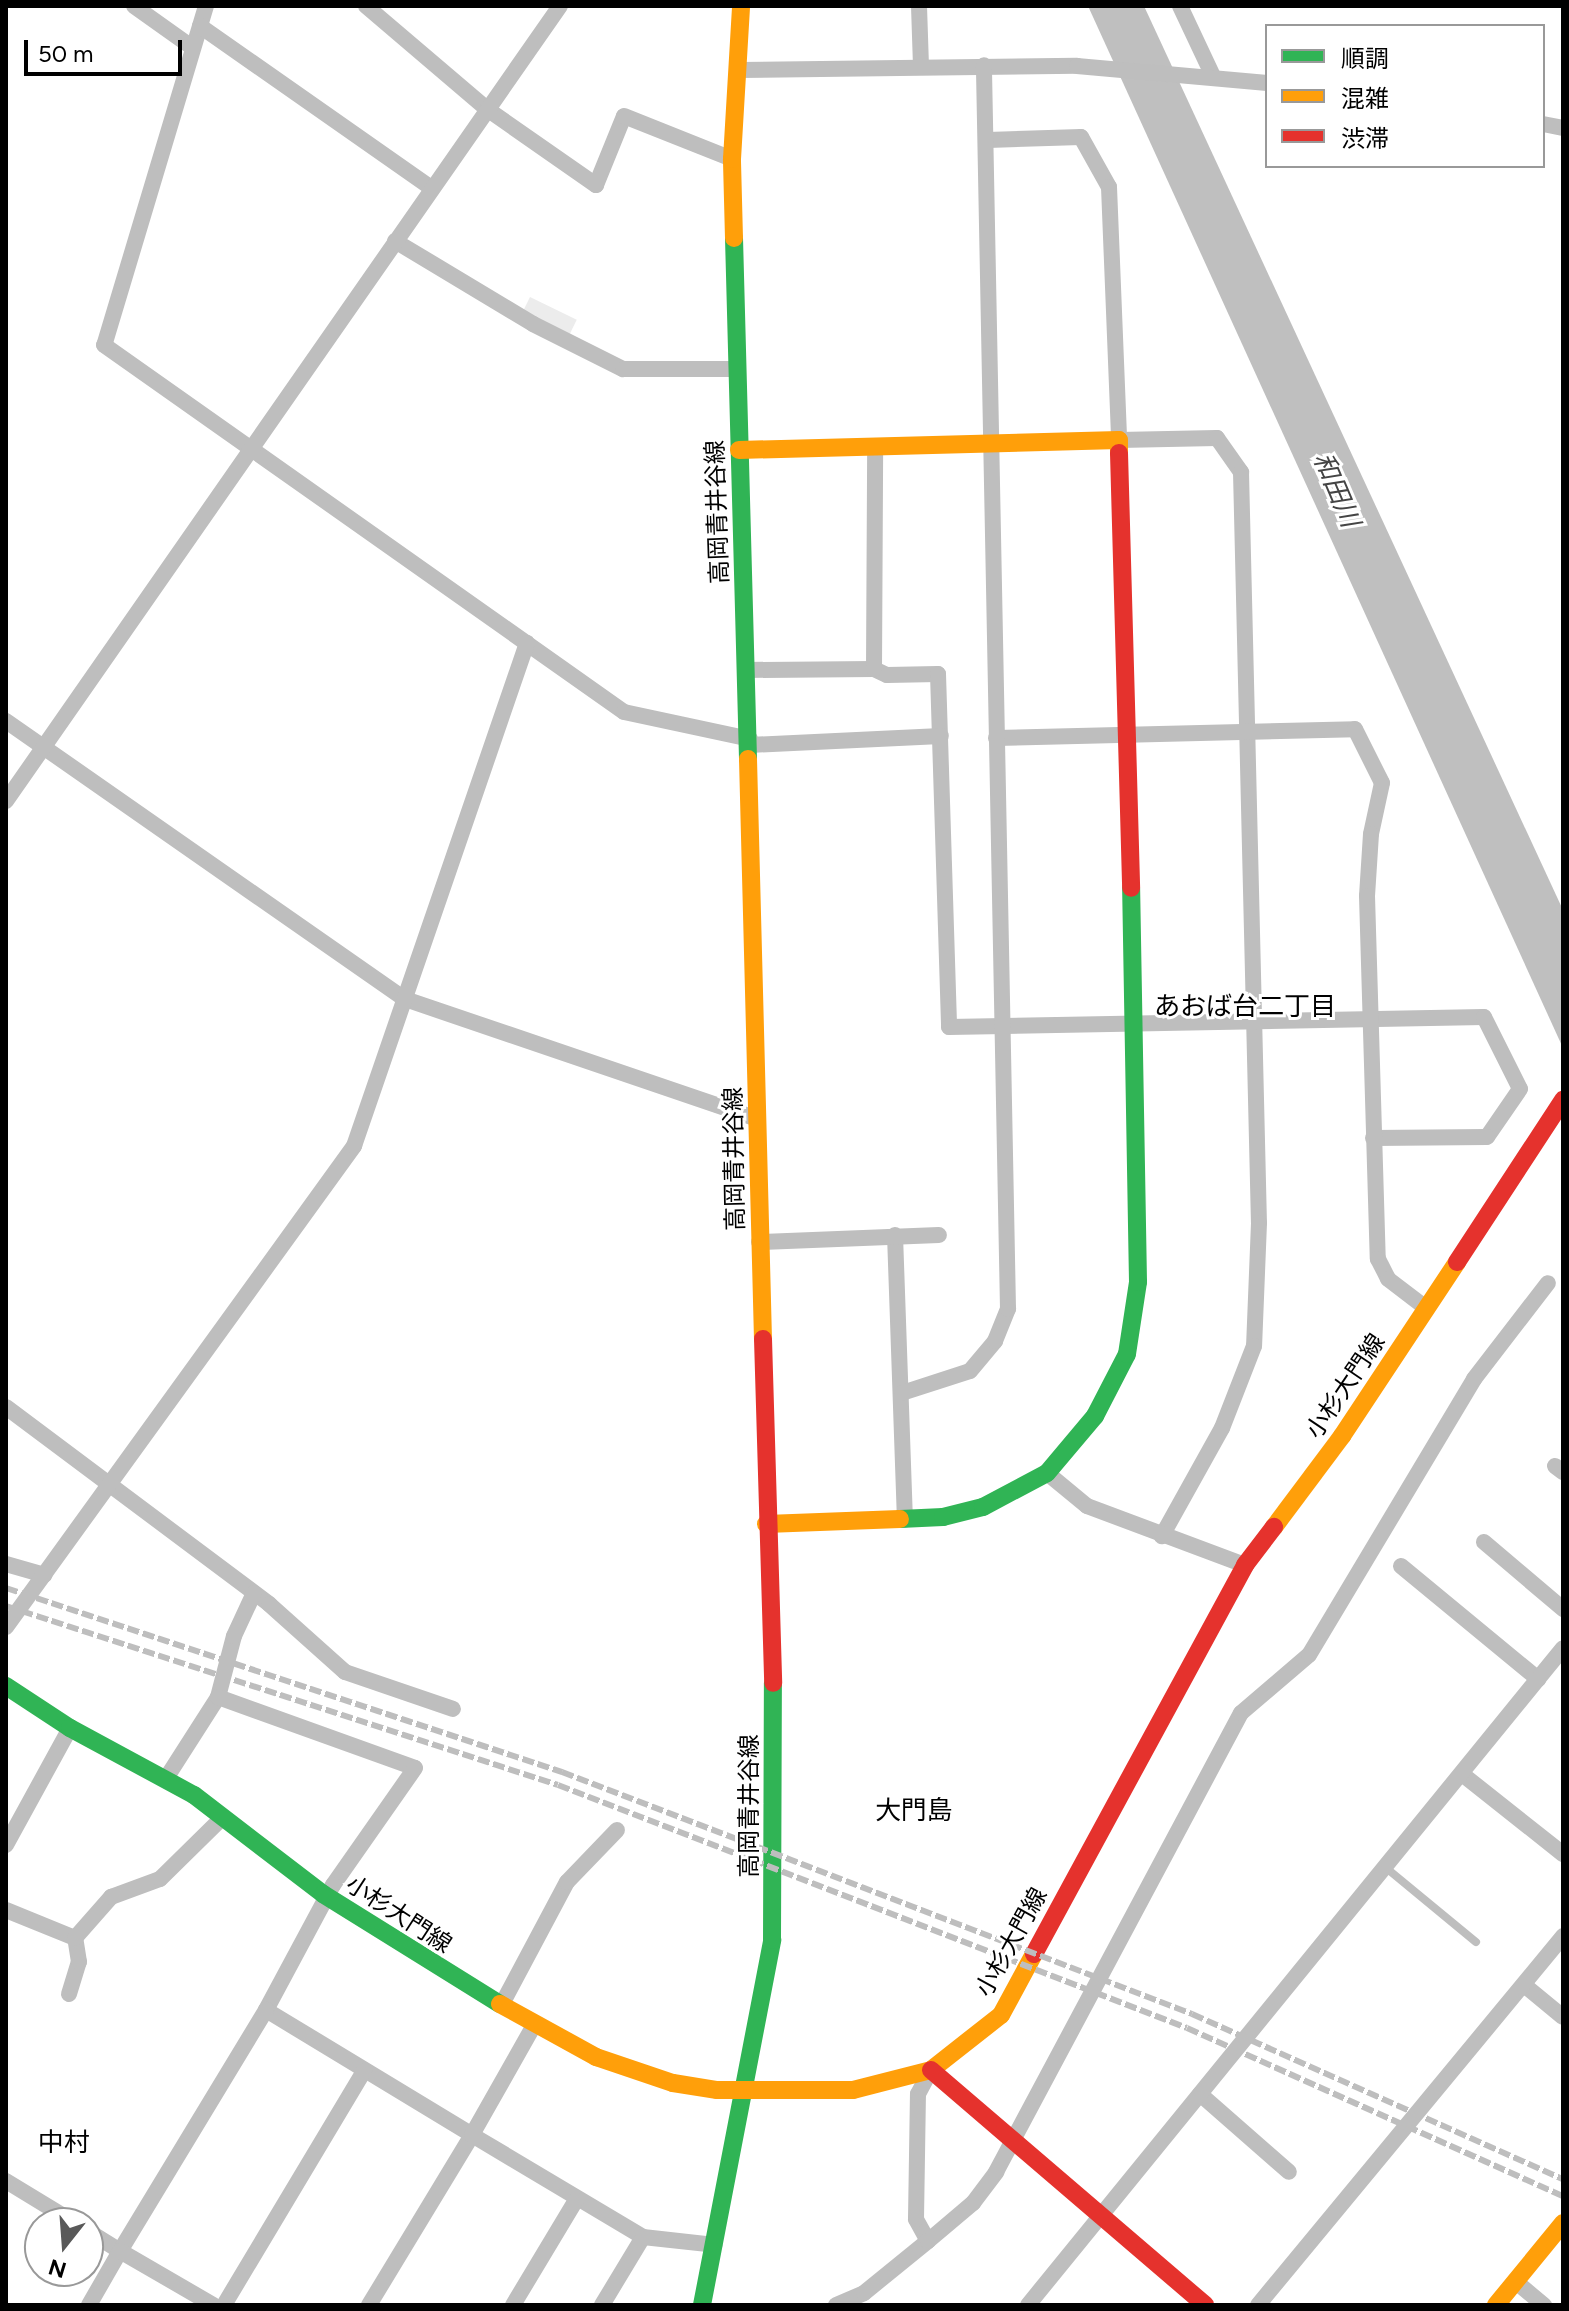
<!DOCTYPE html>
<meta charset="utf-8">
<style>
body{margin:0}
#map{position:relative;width:1569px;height:2311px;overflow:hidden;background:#fff;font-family:Figtree,"Noto Sans JP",sans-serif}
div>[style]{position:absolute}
.green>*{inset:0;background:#ececec;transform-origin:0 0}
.water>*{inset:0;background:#bfbfbf}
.lane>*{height:8px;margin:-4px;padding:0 4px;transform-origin:4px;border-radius:4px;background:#bebebe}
.street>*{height:16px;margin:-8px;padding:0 8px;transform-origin:8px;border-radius:8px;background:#bebebe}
.fast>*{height:18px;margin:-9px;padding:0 9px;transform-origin:9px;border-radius:9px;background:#30b455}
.slow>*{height:18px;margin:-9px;padding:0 9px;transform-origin:9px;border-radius:9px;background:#ff9f0a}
.jam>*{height:18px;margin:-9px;padding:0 9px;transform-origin:9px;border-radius:9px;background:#e5322d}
.rail>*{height:6px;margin-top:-3px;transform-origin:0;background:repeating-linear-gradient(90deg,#bebebe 0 12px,transparent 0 16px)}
span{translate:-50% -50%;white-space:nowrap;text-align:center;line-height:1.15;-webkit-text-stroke:6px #fff;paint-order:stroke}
.street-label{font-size:24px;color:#000}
.water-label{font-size:26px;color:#444;font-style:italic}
.neighbourhood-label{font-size:26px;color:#000}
.frame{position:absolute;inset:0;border:8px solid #000;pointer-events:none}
.legend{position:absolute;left:1265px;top:24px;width:280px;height:144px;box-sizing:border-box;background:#fff;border:2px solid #999;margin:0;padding:10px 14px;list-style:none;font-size:24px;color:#000}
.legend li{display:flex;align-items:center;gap:16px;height:40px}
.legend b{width:40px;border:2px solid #999}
.north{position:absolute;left:24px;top:2207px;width:80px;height:80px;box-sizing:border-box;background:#fff;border:2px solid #999;border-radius:50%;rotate:197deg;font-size:22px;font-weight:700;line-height:32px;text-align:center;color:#000}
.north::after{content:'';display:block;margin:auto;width:28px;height:36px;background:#595959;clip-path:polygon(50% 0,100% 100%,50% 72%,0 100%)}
.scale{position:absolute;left:24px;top:40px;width:158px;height:36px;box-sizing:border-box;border:4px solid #000;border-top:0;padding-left:10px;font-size:24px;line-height:28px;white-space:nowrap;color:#000;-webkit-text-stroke:6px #fff;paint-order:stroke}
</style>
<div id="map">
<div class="green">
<i style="left:530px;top:297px;width:52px;height:19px;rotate:26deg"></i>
</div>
<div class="water">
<i style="clip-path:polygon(1088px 6px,1144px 6px,1563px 910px,1563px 1048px)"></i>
</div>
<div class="lane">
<i style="left:1385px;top:1867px;width:118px;rotate:39.5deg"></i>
</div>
<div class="street">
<i style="left:134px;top:6px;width:72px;rotate:35.4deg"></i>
<i style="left:206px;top:6px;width:354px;rotate:106.7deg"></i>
<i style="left:104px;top:345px;width:636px;rotate:35.21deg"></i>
<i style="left:624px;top:712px;width:129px;rotate:12.1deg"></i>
<i style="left:366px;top:6px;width:159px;rotate:40.4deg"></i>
<i style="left:487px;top:109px;width:133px;rotate:34.9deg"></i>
<i style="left:596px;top:185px;width:74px;rotate:-67.9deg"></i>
<i style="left:624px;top:116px;width:116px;rotate:21.7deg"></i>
<i style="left:919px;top:6px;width:60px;rotate:88.1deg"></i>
<i style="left:1180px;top:6px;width:77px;rotate:64.8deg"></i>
<i style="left:200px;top:26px;width:282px;rotate:35deg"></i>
<i style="left:739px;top:70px;width:338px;rotate:-0.7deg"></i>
<i style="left:1077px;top:66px;width:191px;rotate:5.1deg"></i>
<i style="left:1543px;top:124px;width:20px;rotate:11deg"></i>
<i style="left:988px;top:140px;width:93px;rotate:-1.8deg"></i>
<i style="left:1081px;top:137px;width:57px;rotate:60.8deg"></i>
<i style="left:1109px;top:187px;width:253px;rotate:87.7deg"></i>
<i style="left:1119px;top:440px;width:98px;rotate:-1.2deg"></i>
<i style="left:1217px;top:438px;width:42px;rotate:54.8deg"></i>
<i style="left:1241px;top:472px;width:751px;rotate:88.63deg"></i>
<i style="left:1259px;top:1223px;width:123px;rotate:92.3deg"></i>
<i style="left:1254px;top:1346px;width:88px;rotate:111.3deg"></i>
<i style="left:1222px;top:1428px;width:124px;rotate:119.1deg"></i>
<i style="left:395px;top:241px;width:161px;rotate:31deg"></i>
<i style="left:533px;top:324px;width:101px;rotate:26.6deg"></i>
<i style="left:623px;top:369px;width:114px"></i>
<i style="left:874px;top:669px;width:14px;rotate:25deg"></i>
<i style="left:887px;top:675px;width:51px;rotate:-1.1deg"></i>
<i style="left:938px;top:674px;width:353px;rotate:88.2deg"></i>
<i style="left:949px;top:1027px;width:535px;rotate:-1.07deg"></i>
<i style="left:1484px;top:1017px;width:80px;rotate:63.4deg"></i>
<i style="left:1520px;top:1089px;width:58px;rotate:124.5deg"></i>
<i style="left:1487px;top:1137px;width:114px;rotate:179.5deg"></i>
<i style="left:745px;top:670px;width:129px;rotate:-0.4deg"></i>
<i style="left:874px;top:669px;width:222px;rotate:-89.7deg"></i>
<i style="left:6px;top:721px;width:486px;rotate:34.9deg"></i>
<i style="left:405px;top:999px;width:372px;rotate:18.8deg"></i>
<i style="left:996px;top:738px;width:359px;rotate:-1.4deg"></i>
<i style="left:1355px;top:729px;width:60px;rotate:63.4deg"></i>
<i style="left:1382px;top:783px;width:52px;rotate:102.2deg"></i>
<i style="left:1371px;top:834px;width:62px;rotate:93.7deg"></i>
<i style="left:1367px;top:896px;width:363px;rotate:88.3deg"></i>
<i style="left:1378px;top:1259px;width:22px;rotate:63deg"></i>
<i style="left:1388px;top:1279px;width:48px;rotate:37.3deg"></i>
<i style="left:749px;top:745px;width:192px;rotate:-2.7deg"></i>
<i style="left:6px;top:801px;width:969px;rotate:-55.13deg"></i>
<i style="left:895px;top:1235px;width:285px;rotate:88deg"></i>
<i style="left:759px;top:1242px;width:180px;rotate:-2.2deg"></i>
<i style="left:902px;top:1393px;width:71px;rotate:-17.9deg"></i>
<i style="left:970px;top:1371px;width:39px;rotate:-50deg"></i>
<i style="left:995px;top:1341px;width:35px;rotate:-68deg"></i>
<i style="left:1008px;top:1309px;width:1244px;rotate:-91.11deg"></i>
<i style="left:6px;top:1407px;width:329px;rotate:36.8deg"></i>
<i style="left:269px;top:1604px;width:102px;rotate:41.8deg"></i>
<i style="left:345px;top:1672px;width:114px;rotate:18.9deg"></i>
<i style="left:1555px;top:1466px;width:10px;rotate:37deg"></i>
<i style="left:1047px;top:1473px;width:52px;rotate:39.5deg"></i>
<i style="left:1087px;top:1506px;width:169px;rotate:20.5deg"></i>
<i style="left:1484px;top:1542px;width:104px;rotate:40.3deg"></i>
<i style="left:6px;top:1564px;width:40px;rotate:16deg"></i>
<i style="left:1401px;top:1566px;width:178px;rotate:39.5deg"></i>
<i style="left:6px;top:1627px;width:594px;rotate:-54.11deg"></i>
<i style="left:354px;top:1146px;width:532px;rotate:-71.02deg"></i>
<i style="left:218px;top:1697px;width:63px;rotate:-75.3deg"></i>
<i style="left:234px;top:1636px;width:47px;rotate:-65.1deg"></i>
<i style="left:1462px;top:1774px;width:129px;rotate:38.4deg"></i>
<i style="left:165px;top:1780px;width:98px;rotate:-57.4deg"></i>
<i style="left:218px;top:1697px;width:209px;rotate:19.8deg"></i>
<i style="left:415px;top:1768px;width:143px;rotate:125deg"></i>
<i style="left:333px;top:1885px;width:142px;rotate:118.2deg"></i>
<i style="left:266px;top:2010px;width:241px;rotate:31.2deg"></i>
<i style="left:472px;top:2135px;width:199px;rotate:121.2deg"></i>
<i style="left:6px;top:1845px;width:133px;rotate:-61.3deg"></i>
<i style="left:6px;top:1910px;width:74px;rotate:22.1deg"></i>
<i style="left:1524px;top:1985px;width:50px;rotate:39.4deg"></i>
<i style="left:69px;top:1994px;width:34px;rotate:-73deg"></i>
<i style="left:79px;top:1962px;width:24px;rotate:-99deg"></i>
<i style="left:75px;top:1938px;width:55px;rotate:-48.7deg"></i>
<i style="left:111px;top:1897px;width:52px;rotate:-20.2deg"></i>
<i style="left:160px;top:1879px;width:88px;rotate:-44.5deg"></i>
<i style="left:502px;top:2004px;width:138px;rotate:-62deg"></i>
<i style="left:567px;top:1882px;width:72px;rotate:-46.1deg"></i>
<i style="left:533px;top:2027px;width:124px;rotate:119.5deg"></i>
<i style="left:472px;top:2135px;width:199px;rotate:30.8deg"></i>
<i style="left:1200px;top:2094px;width:118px;rotate:41.2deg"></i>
<i style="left:6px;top:2181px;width:81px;rotate:31.3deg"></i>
<i style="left:88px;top:2231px;width:38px;rotate:32deg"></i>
<i style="left:120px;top:2251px;width:282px;rotate:-58.8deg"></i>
<i style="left:928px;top:2241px;width:25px;rotate:-119deg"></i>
<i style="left:916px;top:2219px;width:125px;rotate:-89.1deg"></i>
<i style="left:918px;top:2094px;width:27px;rotate:-62deg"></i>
<i style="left:1515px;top:2281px;width:38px;rotate:40deg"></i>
<i style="left:89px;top:2305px;width:62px;rotate:-60.1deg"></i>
<i style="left:120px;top:2251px;width:108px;rotate:30.1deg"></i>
<i style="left:224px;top:2305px;width:273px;rotate:-59.1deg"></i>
<i style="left:513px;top:2305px;width:122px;rotate:-59deg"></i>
<i style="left:602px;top:2305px;width:79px;rotate:-58.9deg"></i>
<i style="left:643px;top:2237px;width:72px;rotate:6.3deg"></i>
<i style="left:836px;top:2305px;width:30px;rotate:-23deg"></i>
<i style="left:864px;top:2293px;width:82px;rotate:-39.1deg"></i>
<i style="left:928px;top:2241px;width:59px;rotate:-40.2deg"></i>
<i style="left:973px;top:2203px;width:39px;rotate:-53deg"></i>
<i style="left:996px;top:2172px;width:520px;rotate:-61.91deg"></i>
<i style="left:1241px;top:1713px;width:89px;rotate:-40.5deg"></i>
<i style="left:1309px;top:1655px;width:322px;rotate:-59.1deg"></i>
<i style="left:1474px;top:1379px;width:121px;rotate:-52.4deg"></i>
<i style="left:1028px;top:2305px;width:847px;rotate:-50.84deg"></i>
<i style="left:1258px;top:2305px;width:479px;rotate:-50.4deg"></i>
</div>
<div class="fast">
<i style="left:734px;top:238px;width:521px;rotate:88.46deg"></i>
<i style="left:900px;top:1519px;width:43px;rotate:-2.7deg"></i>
<i style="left:943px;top:1517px;width:41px;rotate:-14deg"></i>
<i style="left:983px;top:1507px;width:72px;rotate:-28deg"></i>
<i style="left:1047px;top:1473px;width:75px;rotate:-49.9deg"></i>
<i style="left:1095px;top:1416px;width:70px;rotate:-62.7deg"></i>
<i style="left:1127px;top:1354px;width:73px;rotate:-81.3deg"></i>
<i style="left:1138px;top:1282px;width:394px;rotate:-91deg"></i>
<i style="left:6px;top:1686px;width:77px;rotate:33.3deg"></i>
<i style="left:70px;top:1728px;width:141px;rotate:28.4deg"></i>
<i style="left:194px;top:1795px;width:163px;rotate:37.5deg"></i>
<i style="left:323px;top:1894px;width:208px;rotate:31.9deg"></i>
<i style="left:702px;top:2305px;width:372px;rotate:-79.1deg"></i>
<i style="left:772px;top:1940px;width:257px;rotate:-89.8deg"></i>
</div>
<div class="slow">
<i style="left:734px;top:238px;width:79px;rotate:-91.5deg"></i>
<i style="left:732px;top:159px;width:153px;rotate:-86.6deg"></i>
<i style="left:739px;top:450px;width:380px;rotate:-1.5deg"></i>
<i style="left:1119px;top:440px;width:13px;rotate:90deg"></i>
<i style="left:748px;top:759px;width:580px;rotate:88.52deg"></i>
<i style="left:766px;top:1524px;width:134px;rotate:-2.1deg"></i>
<i style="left:1274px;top:1527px;width:114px;rotate:-53.2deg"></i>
<i style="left:1342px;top:1436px;width:209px;rotate:-56.5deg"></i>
<i style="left:500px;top:2004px;width:110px;rotate:28.9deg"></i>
<i style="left:596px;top:2057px;width:81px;rotate:18.7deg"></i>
<i style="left:673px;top:2083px;width:45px;rotate:9deg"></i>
<i style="left:717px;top:2090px;width:136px"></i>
<i style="left:853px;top:2090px;width:81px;rotate:-14.4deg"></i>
<i style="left:931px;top:2070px;width:89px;rotate:-38.2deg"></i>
<i style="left:1001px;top:2015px;width:69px;rotate:-61.6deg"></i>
<i style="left:1496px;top:2305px;width:106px;rotate:-50.7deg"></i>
</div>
<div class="jam">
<i style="left:1119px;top:453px;width:435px;rotate:88.4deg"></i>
<i style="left:1457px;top:1262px;width:194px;rotate:-56.8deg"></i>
<i style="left:763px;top:1339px;width:344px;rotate:88.3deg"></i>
<i style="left:1034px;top:1954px;width:443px;rotate:-61.5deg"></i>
<i style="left:1245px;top:1565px;width:48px;rotate:-52.7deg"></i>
<i style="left:931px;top:2070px;width:361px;rotate:40.6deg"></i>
</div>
<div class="rail">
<i style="left:6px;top:1588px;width:586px;rotate:18.31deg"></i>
<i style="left:562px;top:1772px;width:675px;rotate:21.01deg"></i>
<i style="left:1192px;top:2014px;width:406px;rotate:24deg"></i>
<i style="left:6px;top:1606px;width:580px;rotate:17.97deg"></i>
<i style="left:558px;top:1785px;width:674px;rotate:21.12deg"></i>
<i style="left:1187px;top:2028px;width:412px;rotate:24.1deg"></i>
</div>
<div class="street-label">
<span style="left:717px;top:512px;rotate:-92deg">高岡青井谷線</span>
<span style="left:734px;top:1159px;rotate:-91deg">高岡青井谷線</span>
<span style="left:1345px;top:1386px;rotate:-56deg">小杉大門線</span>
<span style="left:749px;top:1806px;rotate:-90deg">高岡青井谷線</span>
<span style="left:399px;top:1914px;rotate:33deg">小杉大門線</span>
<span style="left:1011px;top:1942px;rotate:-61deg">小杉大門線</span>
</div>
<div class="water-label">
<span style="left:1336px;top:490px;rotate:67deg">和田川</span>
</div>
<div class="neighbourhood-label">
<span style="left:1245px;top:1007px">あおば台二丁目</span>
<span style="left:914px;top:1811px">大門島</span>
<span style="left:64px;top:2143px">中村</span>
</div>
<div class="frame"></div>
<ul class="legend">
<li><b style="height:10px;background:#30b455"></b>順調</li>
<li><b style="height:10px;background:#ff9f0a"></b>混雑</li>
<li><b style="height:10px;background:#e5322d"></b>渋滞</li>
</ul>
<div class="north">N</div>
<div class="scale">50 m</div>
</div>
